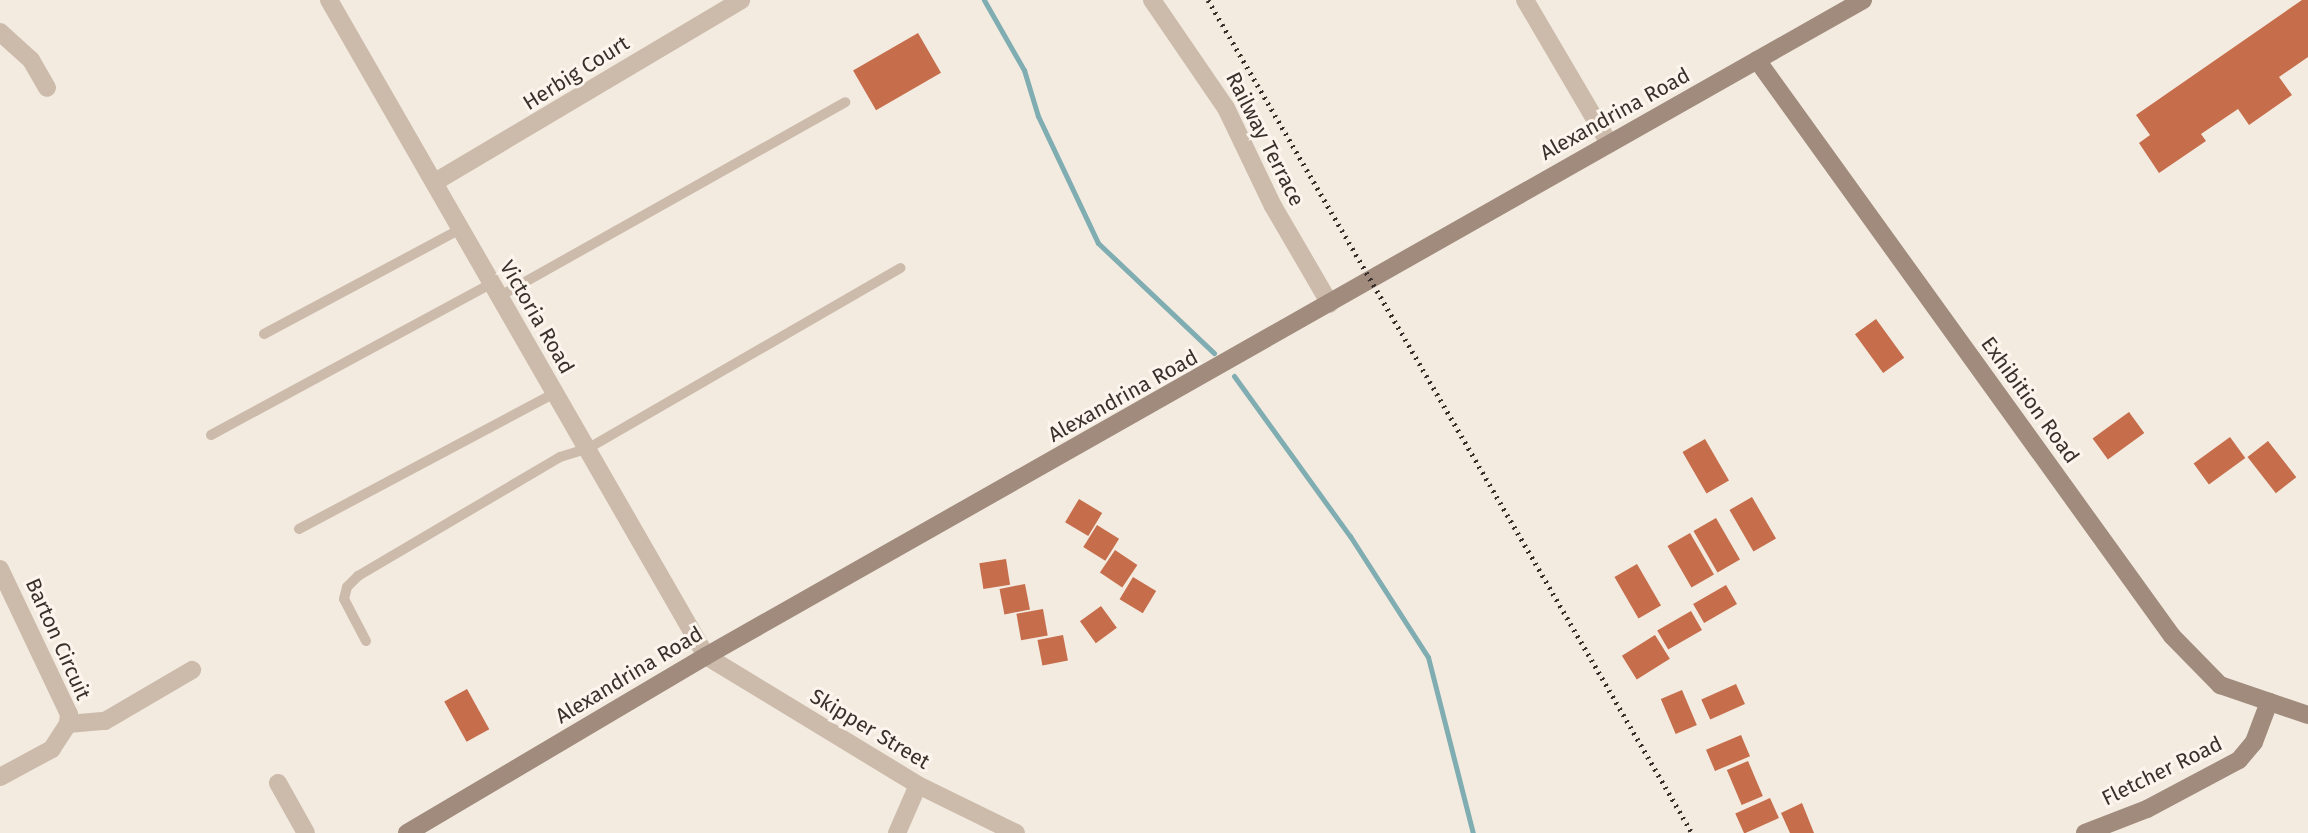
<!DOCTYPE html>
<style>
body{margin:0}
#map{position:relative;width:2308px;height:833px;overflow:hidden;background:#f3ebe0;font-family:"Fira Sans",sans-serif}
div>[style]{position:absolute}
.stream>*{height:5px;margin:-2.5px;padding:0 2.5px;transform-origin:2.5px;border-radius:2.5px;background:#7fadb1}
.building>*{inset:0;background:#c66d4b;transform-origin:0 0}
.lane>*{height:10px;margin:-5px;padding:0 5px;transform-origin:5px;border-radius:5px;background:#ccbbab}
.street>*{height:18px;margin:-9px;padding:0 9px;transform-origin:9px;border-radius:9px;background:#ccbbab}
.secondary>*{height:18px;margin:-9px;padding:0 9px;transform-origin:9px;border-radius:9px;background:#a08b7d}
.rail>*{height:5px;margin-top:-2.5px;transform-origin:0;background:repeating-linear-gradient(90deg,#3a302b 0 2px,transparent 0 7px)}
span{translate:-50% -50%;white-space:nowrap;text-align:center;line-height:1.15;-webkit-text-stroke:6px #fbf5ed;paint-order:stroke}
.street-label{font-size:21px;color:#3a302b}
</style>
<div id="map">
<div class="stream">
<i style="left:984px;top:0;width:81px;rotate:60.3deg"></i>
<i style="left:1024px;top:70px;width:48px;rotate:73.1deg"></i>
<i style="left:1038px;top:116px;width:140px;rotate:64.7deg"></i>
<i style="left:1098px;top:243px;width:160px;rotate:43.5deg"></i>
<i style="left:1234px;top:376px;width:198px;rotate:54.1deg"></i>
<i style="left:1350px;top:536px;width:144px;rotate:57.2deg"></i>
<i style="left:1428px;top:657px;width:182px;rotate:75.7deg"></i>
</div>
<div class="building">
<i style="clip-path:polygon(2302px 0,2308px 0,2308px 57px,2279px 77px,2292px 95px,2249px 125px,2238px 109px,2201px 134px,2206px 141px,2159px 173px,2139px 143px,2150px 135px,2136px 115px)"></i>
<i style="left:918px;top:33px;width:46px;height:75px;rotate:60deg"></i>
<i style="left:1876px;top:319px;width:48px;height:26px;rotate:54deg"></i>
<i style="left:2129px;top:412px;width:26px;height:45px;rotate:54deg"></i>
<i style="left:2230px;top:437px;width:26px;height:45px;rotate:54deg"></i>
<i style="left:1705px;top:439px;width:48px;height:26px;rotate:60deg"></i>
<i style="left:2268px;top:441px;width:46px;height:26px;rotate:52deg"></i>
<i style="left:1752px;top:497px;width:48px;height:26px;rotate:60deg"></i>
<i style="left:1079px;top:499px;width:27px;height:27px;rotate:31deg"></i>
<i style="left:1716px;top:518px;width:48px;height:26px;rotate:60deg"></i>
<i style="left:1097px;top:525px;width:26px;height:26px;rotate:32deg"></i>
<i style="left:1690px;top:533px;width:48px;height:26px;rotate:60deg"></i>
<i style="left:1115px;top:550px;width:27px;height:27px;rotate:34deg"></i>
<i style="left:1006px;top:559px;width:26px;height:27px;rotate:81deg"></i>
<i style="left:1637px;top:564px;width:48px;height:26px;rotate:60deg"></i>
<i style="left:1133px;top:577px;width:27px;height:26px;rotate:31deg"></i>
<i style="left:1025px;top:584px;width:26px;height:26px;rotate:79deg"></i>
<i style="left:1726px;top:585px;width:22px;height:38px;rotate:60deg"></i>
<i style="left:1101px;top:606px;width:27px;height:26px;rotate:54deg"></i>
<i style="left:1043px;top:609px;width:27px;height:27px;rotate:80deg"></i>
<i style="left:1691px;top:611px;width:22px;height:39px;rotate:60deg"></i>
<i style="left:1063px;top:635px;width:26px;height:26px;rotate:79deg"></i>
<i style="left:1655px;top:635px;width:28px;height:39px;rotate:58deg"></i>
<i style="left:1736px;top:684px;width:22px;height:38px;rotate:66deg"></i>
<i style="left:467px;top:689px;width:46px;height:26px;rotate:61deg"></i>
<i style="left:1682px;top:690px;width:38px;height:23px;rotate:67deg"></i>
<i style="left:1741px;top:735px;width:23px;height:38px;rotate:67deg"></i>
<i style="left:1748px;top:761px;width:38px;height:23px;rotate:67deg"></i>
<i style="left:1770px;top:798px;width:22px;height:38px;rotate:66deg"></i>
<i style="clip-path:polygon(1802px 803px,1814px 833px,1790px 833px,1781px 813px)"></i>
</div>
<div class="lane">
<i style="left:500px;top:296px;width:396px;rotate:-29.3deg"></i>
<i style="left:264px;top:334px;width:223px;rotate:-28.1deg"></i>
<i style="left:211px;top:435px;width:319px;rotate:-28.4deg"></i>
<i style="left:299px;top:529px;width:290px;rotate:-28deg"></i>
<i style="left:366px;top:641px;width:47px;rotate:-117.6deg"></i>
<i style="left:344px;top:599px;width:12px;rotate:-76deg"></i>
<i style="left:347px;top:587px;width:16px;rotate:-45deg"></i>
<i style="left:358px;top:576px;width:234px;rotate:-30.5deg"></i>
<i style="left:560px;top:457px;width:28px;rotate:-17deg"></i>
<i style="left:587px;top:449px;width:362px;rotate:-30deg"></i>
</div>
<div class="street">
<i style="left:329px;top:0;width:757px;rotate:60.11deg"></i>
<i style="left:706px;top:656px;width:248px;rotate:31.3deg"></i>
<i style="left:918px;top:785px;width:109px;rotate:26.1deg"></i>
<i style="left:1152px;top:0;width:131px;rotate:55.6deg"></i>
<i style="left:1226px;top:108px;width:109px;rotate:64.4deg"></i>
<i style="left:1273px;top:206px;width:113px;rotate:59.8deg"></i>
<i style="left:1525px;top:0;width:166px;rotate:59.6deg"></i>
<i style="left:0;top:32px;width:42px;rotate:42.1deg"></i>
<i style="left:31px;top:60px;width:32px;rotate:60deg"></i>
<i style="left:435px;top:182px;width:356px;rotate:-30.7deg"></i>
<i style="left:0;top:569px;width:161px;rotate:64.6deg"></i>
<i style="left:69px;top:714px;width:10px;rotate:96deg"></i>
<i style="left:68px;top:724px;width:30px;rotate:123deg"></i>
<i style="left:52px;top:749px;width:59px;rotate:151.7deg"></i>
<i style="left:68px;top:724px;width:37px;rotate:-5deg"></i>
<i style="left:105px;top:721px;width:101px;rotate:-30.4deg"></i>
<i style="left:278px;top:783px;width:57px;rotate:60.8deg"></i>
<i style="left:897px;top:833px;width:52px;rotate:-66.4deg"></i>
</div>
<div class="secondary">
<i style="left:1757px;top:60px;width:710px;rotate:54.23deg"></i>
<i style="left:2172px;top:636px;width:69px;rotate:45.6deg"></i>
<i style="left:2220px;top:685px;width:93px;rotate:18.8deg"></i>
<i style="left:407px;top:833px;width:347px;rotate:-30.6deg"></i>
<i style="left:706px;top:656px;width:1330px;rotate:-29.55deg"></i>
<i style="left:2085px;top:833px;width:66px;rotate:-21.2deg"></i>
<i style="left:2147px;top:809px;width:104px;rotate:-28deg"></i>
<i style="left:2239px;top:760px;width:23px;rotate:-50deg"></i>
<i style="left:2254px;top:742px;width:43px;rotate:-69.4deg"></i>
</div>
<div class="rail">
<i style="left:1208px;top:0;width:963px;rotate:59.84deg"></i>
</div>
<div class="street-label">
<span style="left:576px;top:73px;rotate:-32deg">Herbig Court</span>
<span style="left:1615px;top:114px;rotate:-29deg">Alexandrina Road</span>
<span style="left:1265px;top:139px;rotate:63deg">Railway Terrace</span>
<span style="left:537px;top:317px;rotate:60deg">Victoria Road</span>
<span style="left:1123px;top:396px;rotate:-29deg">Alexandrina Road</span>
<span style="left:2030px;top:400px;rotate:54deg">Exhibition Road</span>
<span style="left:58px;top:639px;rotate:66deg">Barton Circuit</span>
<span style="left:629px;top:675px;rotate:-31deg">Alexandrina Road</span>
<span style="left:870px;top:729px;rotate:31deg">Skipper Street</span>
<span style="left:2162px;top:771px;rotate:-26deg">Fletcher Road</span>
</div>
</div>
